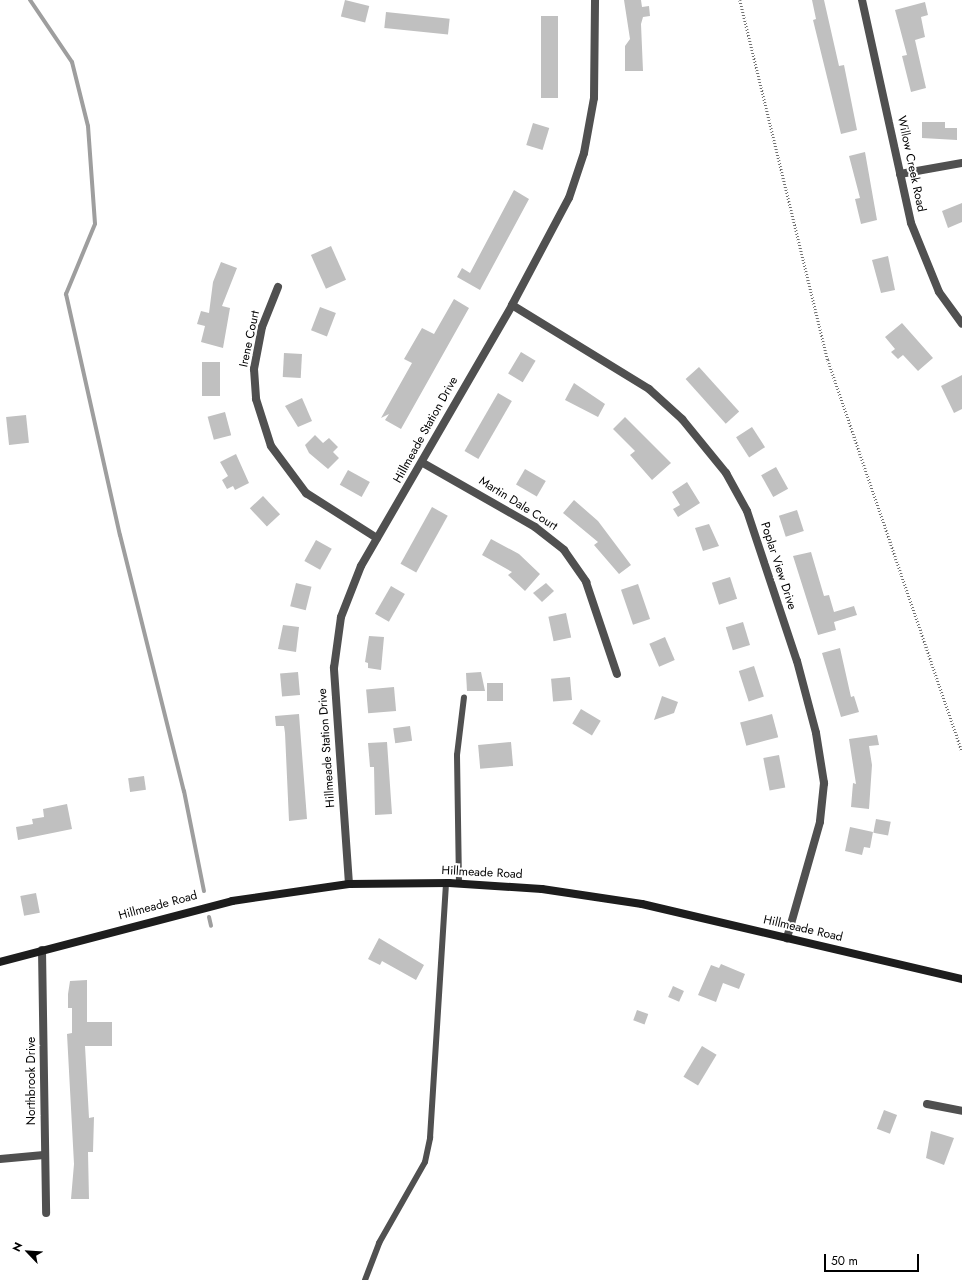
<!DOCTYPE html>
<style>
body{margin:0}
#map{position:relative;width:962px;height:1280px;overflow:hidden;background:#fff;font-family:Jost,sans-serif}
div>[style]{position:absolute}
.stream>*{height:4px;margin:-2px;padding:0 2px;transform-origin:2px;border-radius:2px;background:#9e9e9e}
.building>*{inset:0;background:#c0c0c0;transform-origin:0 0}
.path>*{height:2.5px;margin-top:-1.25px;transform-origin:0;background:repeating-linear-gradient(90deg,#727272 0 1px,transparent 0 3px)}
.lane>*{height:6px;margin:-3px;padding:0 3px;transform-origin:3px;border-radius:3px;background:#505050}
.street>*{height:8px;margin:-4px;padding:0 4px;transform-origin:4px;border-radius:4px;background:#505050}
.secondary>*{height:8px;margin:-4px;padding:0 4px;transform-origin:4px;border-radius:4px;background:#1d1d1d}
span{translate:-50% -50%;white-space:nowrap;text-align:center;line-height:1.15;-webkit-text-stroke:4px #fff;paint-order:stroke}
.street-label{font-size:12px;color:#000}
.north{position:absolute;left:8px;top:1232px;width:40px;height:40px;-webkit-text-stroke:3px #fff;paint-order:stroke;rotate:295deg;font-size:11px;font-weight:700;line-height:16px;text-align:center;color:#000}
.north::after{content:'';display:block;margin:auto;width:14px;height:18px;background:#000;clip-path:polygon(50% 0,100% 100%,50% 72%,0 100%)}
.scale{position:absolute;left:824px;top:1254px;width:95px;height:18px;box-sizing:border-box;border:2px solid #000;border-top:0;padding-left:5px;font-size:12px;line-height:14px;white-space:nowrap;color:#000;-webkit-text-stroke:3px #fff;paint-order:stroke}
</style>
<div id="map">
<div class="stream">
<i style="left:30px;top:0;width:75px;rotate:55.9deg"></i>
<i style="left:72px;top:62px;width:66px;rotate:76deg"></i>
<i style="left:88px;top:126px;width:98px;rotate:85.9deg"></i>
<i style="left:95px;top:224px;width:76px;rotate:112.5deg"></i>
<i style="left:66px;top:294px;width:247px;rotate:77.4deg"></i>
<i style="left:120px;top:535px;width:264px;rotate:76deg"></i>
<i style="left:184px;top:791px;width:102px;rotate:78.7deg"></i>
<i style="left:209px;top:917px;width:9px;rotate:77deg"></i>
</div>
<div class="building">
<i style="left:345px;top:0;width:25px;height:17px;rotate:14deg"></i>
<i style="clip-path:polygon(624px 0,641px 0,642px 7px,649px 6px,650px 16px,643px 17px,641px 24px,643px 71px,625px 71px,625px 46px,630px 39px)"></i>
<i style="clip-path:polygon(812px 0,824px 0,839px 66px,844px 65px,857px 130px,841px 134px,813px 20px,816px 19px)"></i>
<i style="clip-path:polygon(925px 2px,928px 15px,921px 17px,925px 37px,915px 40px,926px 88px,911px 92px,902px 56px,907px 55px,895px 10px)"></i>
<i style="left:386px;top:12px;width:64px;height:16px;rotate:6deg"></i>
<i style="left:541px;top:16px;width:17px;height:82px"></i>
<i style="clip-path:polygon(922px 122px,945px 122px,945px 128px,957px 128px,957px 140px,922px 138px)"></i>
<i style="left:533px;top:123px;width:17px;height:23px;rotate:17deg"></i>
<i style="clip-path:polygon(865px 152px,877px 220px,861px 224px,855px 199px,860px 198px,849px 156px)"></i>
<i style="clip-path:polygon(514px 190px,529px 199px,480px 290px,457px 277px,462px 268px,470px 273px)"></i>
<i style="clip-path:polygon(962px 203px,962px 222px,948px 228px,942px 211px)"></i>
<i style="left:331px;top:246px;width:37px;height:22px;rotate:66deg"></i>
<i style="clip-path:polygon(888px 256px,895px 290px,881px 293px,872px 260px)"></i>
<i style="clip-path:polygon(221px 262px,237px 268px,222px 306px,230px 308px,223px 348px,201px 342px,205px 326px,197px 324px,201px 311px,209px 313px,213px 282px)"></i>
<i style="clip-path:polygon(454px 299px,469px 308px,401px 429px,385px 420px,389px 414px,381px 418px,412px 363px,404px 359px,422px 328px,434px 334px)"></i>
<i style="left:320px;top:307px;width:17px;height:25px;rotate:21deg"></i>
<i style="clip-path:polygon(902px 323px,933px 358px,918px 371px,903px 355px,898px 359px,891px 352px,895px 349px,885px 337px)"></i>
<i style="left:521px;top:352px;width:17px;height:25px;rotate:31deg"></i>
<i style="left:284px;top:353px;width:18px;height:24px;rotate:3deg"></i>
<i style="left:202px;top:362px;width:18px;height:34px"></i>
<i style="left:699px;top:367px;width:60px;height:18px;rotate:48deg"></i>
<i style="clip-path:polygon(962px 375px,962px 409px,954px 413px,941px 386px)"></i>
<i style="clip-path:polygon(574px 383px,605px 404px,598px 417px,565px 400px)"></i>
<i style="left:498px;top:393px;width:16px;height:67px;rotate:30deg"></i>
<i style="clip-path:polygon(302px 398px,312px 421px,298px 427px,285px 406px)"></i>
<i style="left:225px;top:412px;width:24px;height:18px;rotate:75deg"></i>
<i style="left:26px;top:415px;width:28px;height:20px;rotate:84deg"></i>
<i style="clip-path:polygon(625px 417px,671px 463px,652px 480px,630px 455px,635px 451px,613px 429px)"></i>
<i style="left:752px;top:427px;width:24px;height:19px;rotate:57deg"></i>
<i style="clip-path:polygon(315px 435px,323px 443px,329px 438px,338px 447px,333px 452px,339px 458px,328px 469px,309px 453px,305px 445px)"></i>
<i style="clip-path:polygon(236px 454px,249px 483px,235px 490px,233px 486px,227px 489px,222px 480px,228px 476px,220px 462px)"></i>
<i style="left:776px;top:467px;width:25px;height:17px;rotate:61deg"></i>
<i style="left:525px;top:469px;width:24px;height:18px;rotate:30deg"></i>
<i style="left:348px;top:470px;width:25px;height:17px;rotate:29deg"></i>
<i style="clip-path:polygon(687px 482px,700px 503px,678px 517px,673px 509px,680px 505px,672px 492px)"></i>
<i style="left:263px;top:496px;width:25px;height:18px;rotate:47deg"></i>
<i style="clip-path:polygon(574px 500px,598px 521px,631px 565px,619px 574px,594px 545px,598px 542px,563px 513px)"></i>
<i style="left:432px;top:507px;width:18px;height:65px;rotate:29deg"></i>
<i style="left:797px;top:510px;width:22px;height:19px;rotate:72deg"></i>
<i style="clip-path:polygon(709px 524px,719px 546px,703px 551px,695px 528px)"></i>
<i style="clip-path:polygon(491px 539px,519px 554px,540px 574px,525px 591px,508px 575px,512px 572px,482px 555px)"></i>
<i style="left:316px;top:540px;width:18px;height:24px;rotate:29deg"></i>
<i style="clip-path:polygon(811px 552px,824px 596px,829px 595px,834px 612px,854px 606px,857px 615px,834px 622px,836px 630px,818px 635px,793px 556px)"></i>
<i style="left:730px;top:577px;width:23px;height:19px;rotate:72deg"></i>
<i style="left:296px;top:583px;width:16px;height:24px;rotate:14deg"></i>
<i style="clip-path:polygon(546px 583px,554px 591px,542px 602px,533px 593px)"></i>
<i style="left:638px;top:584px;width:37px;height:18px;rotate:71deg"></i>
<i style="left:391px;top:586px;width:16px;height:32px;rotate:30deg"></i>
<i style="left:566px;top:613px;width:25px;height:18px;rotate:78deg"></i>
<i style="left:743px;top:622px;width:24px;height:18px;rotate:73deg"></i>
<i style="clip-path:polygon(283px 625px,299px 627px,296px 652px,278px 649px)"></i>
<i style="clip-path:polygon(369px 636px,384px 637px,381px 670px,368px 668px,368px 663px,365px 662px)"></i>
<i style="left:665px;top:637px;width:25px;height:17px;rotate:67deg"></i>
<i style="clip-path:polygon(840px 648px,851px 697px,854px 696px,859px 712px,841px 717px,822px 653px)"></i>
<i style="left:754px;top:666px;width:32px;height:16px;rotate:72deg"></i>
<i style="left:298px;top:672px;width:23px;height:18px;rotate:85deg"></i>
<i style="clip-path:polygon(481px 672px,485px 691px,467px 691px,466px 673px)"></i>
<i style="left:570px;top:677px;width:23px;height:19px;rotate:85deg"></i>
<i style="left:503px;top:683px;width:18px;height:16px;rotate:90deg"></i>
<i style="left:394px;top:687px;width:24px;height:28px;rotate:85deg"></i>
<i style="clip-path:polygon(662px 696px,678px 702px,674px 713px,654px 720px)"></i>
<i style="left:581px;top:709px;width:23px;height:17px;rotate:31deg"></i>
<i style="clip-path:polygon(299px 714px,307px 819px,289px 821px,285px 733px,284px 726px,276px 726px,275px 716px)"></i>
<i style="left:772px;top:714px;width:24px;height:33px;rotate:75deg"></i>
<i style="left:410px;top:726px;width:15px;height:17px;rotate:82deg"></i>
<i style="clip-path:polygon(877px 735px,879px 745px,869px 746px,872px 765px,869px 809px,851px 807px,853px 783px,856px 784px,849px 739px)"></i>
<i style="clip-path:polygon(387px 742px,392px 814px,375px 815px,374px 767px,370px 767px,368px 743px)"></i>
<i style="left:511px;top:742px;width:24px;height:33px;rotate:85deg"></i>
<i style="left:779px;top:755px;width:33px;height:16px;rotate:79deg"></i>
<i style="left:144px;top:776px;width:14px;height:16px;rotate:82deg"></i>
<i style="clip-path:polygon(67px 804px,72px 829px,18px 840px,16px 827px,33px 824px,32px 819px,44px 817px,43px 809px)"></i>
<i style="left:876px;top:819px;width:15px;height:14px;rotate:11deg"></i>
<i style="clip-path:polygon(850px 827px,873px 832px,870px 848px,864px 847px,862px 855px,845px 851px)"></i>
<i style="left:36px;top:893px;width:20px;height:16px;rotate:79deg"></i>
<i style="clip-path:polygon(379px 938px,424px 965px,416px 980px,382px 961px,380px 965px,368px 959px)"></i>
<i style="clip-path:polygon(721px 964px,745px 974px,739px 989px,723px 983px,716px 1002px,698px 995px,711px 965px,719px 968px)"></i>
<i style="clip-path:polygon(87px 980px,87px 1022px,112px 1022px,112px 1046px,85px 1046px,89px 1118px,94px 1117px,93px 1152px,88px 1152px,89px 1199px,71px 1199px,74px 1164px,67px 1034px,72px 1033px,72px 1008px,68px 1008px,68px 994px,70px 981px)"></i>
<i style="left:673px;top:986px;width:12px;height:12px;rotate:24deg"></i>
<i style="left:637px;top:1010px;width:12px;height:11px;rotate:20deg"></i>
<i style="left:702px;top:1046px;width:17px;height:36px;rotate:31deg"></i>
<i style="left:884px;top:1110px;width:14px;height:20px;rotate:21deg"></i>
<i style="clip-path:polygon(931px 1131px,954px 1138px,944px 1165px,926px 1158px)"></i>
</div>
<div class="path">
<i style="left:740px;top:0;width:371px;rotate:76.3deg"></i>
<i style="left:828px;top:360px;width:413px;rotate:71.1deg"></i>
</div>
<div class="lane">
<i style="left:459px;top:883px;width:128px;rotate:-90.9deg"></i>
<i style="left:457px;top:755px;width:58px;rotate:-83.1deg"></i>
<i style="left:365px;top:1280px;width:40px;rotate:-69deg"></i>
<i style="left:379px;top:1243px;width:93px;rotate:-60.4deg"></i>
<i style="left:425px;top:1162px;width:25px;rotate:-78deg"></i>
<i style="left:430px;top:1138px;width:256px;rotate:-86.4deg"></i>
</div>
<div class="street">
<i style="left:862px;top:0;width:228px;rotate:77.6deg"></i>
<i style="left:911px;top:223px;width:74px;rotate:67.9deg"></i>
<i style="left:939px;top:292px;width:39px;rotate:54deg"></i>
<i style="left:900px;top:174px;width:63px;rotate:-10.1deg"></i>
<i style="left:278px;top:287px;width:43px;rotate:111.8deg"></i>
<i style="left:262px;top:327px;width:43px;rotate:100.8deg"></i>
<i style="left:254px;top:369px;width:30px;rotate:86deg"></i>
<i style="left:256px;top:399px;width:49px;rotate:72.3deg"></i>
<i style="left:271px;top:446px;width:59px;rotate:53.3deg"></i>
<i style="left:306px;top:493px;width:84px;rotate:32.4deg"></i>
<i style="left:512px;top:305px;width:161px;rotate:31.5deg"></i>
<i style="left:649px;top:389px;width:45px;rotate:42.3deg"></i>
<i style="left:682px;top:419px;width:70px;rotate:50.8deg"></i>
<i style="left:726px;top:473px;width:43px;rotate:61.1deg"></i>
<i style="left:747px;top:511px;width:158px;rotate:71.6deg"></i>
<i style="left:797px;top:661px;width:74px;rotate:75.2deg"></i>
<i style="left:816px;top:733px;width:51px;rotate:80.9deg"></i>
<i style="left:824px;top:783px;width:39px;rotate:96deg"></i>
<i style="left:820px;top:822px;width:121px;rotate:105.9deg"></i>
<i style="left:423px;top:463px;width:129px;rotate:29.7deg"></i>
<i style="left:535px;top:527px;width:37px;rotate:38deg"></i>
<i style="left:564px;top:550px;width:39px;rotate:55deg"></i>
<i style="left:586px;top:582px;width:97px;rotate:71.4deg"></i>
<i style="left:349px;top:884px;width:217px;rotate:-94deg"></i>
<i style="left:334px;top:668px;width:51px;rotate:-82.2deg"></i>
<i style="left:341px;top:617px;width:55px;rotate:-68.6deg"></i>
<i style="left:361px;top:566px;width:302px;rotate:-59.9deg"></i>
<i style="left:512px;top:305px;width:121px;rotate:-62deg"></i>
<i style="left:569px;top:198px;width:47px;rotate:-71.6deg"></i>
<i style="left:584px;top:153px;width:56px;rotate:-79.7deg"></i>
<i style="left:594px;top:98px;width:98px;rotate:-89.4deg"></i>
<i style="left:42px;top:950px;width:263px;rotate:89.1deg"></i>
<i style="left:927px;top:1104px;width:36px;rotate:11deg"></i>
<i style="left:0;top:1159px;width:44px;rotate:-5.2deg"></i>
</div>
<div class="secondary">
<i style="left:0;top:962px;width:240px;rotate:-14.7deg"></i>
<i style="left:232px;top:901px;width:118px;rotate:-8.3deg"></i>
<i style="left:349px;top:884px;width:100px;rotate:-0.6deg"></i>
<i style="left:449px;top:883px;width:93px;rotate:3.7deg"></i>
<i style="left:542px;top:889px;width:101px;rotate:8.5deg"></i>
<i style="left:642px;top:904px;width:329px;rotate:13.2deg"></i>
</div>
<div class="street-label">
<span style="left:911px;top:164px;rotate:78deg">Willow Creek Road</span>
<span style="left:250px;top:339px;rotate:-78deg">Irene Court</span>
<span style="left:426px;top:430px;rotate:-61deg">Hillmeade Station Drive</span>
<span style="left:518px;top:504px;rotate:32deg">Martin Dale Court</span>
<span style="left:778px;top:566px;rotate:72deg">Poplar View Drive</span>
<span style="left:327px;top:748px;rotate:-94deg">Hillmeade Station Drive</span>
<span style="left:482px;top:873px;rotate:3deg">Hillmeade Road</span>
<span style="left:158px;top:906px;rotate:-15deg">Hillmeade Road</span>
<span style="left:803px;top:929px;rotate:13deg">Hillmeade Road</span>
<span style="left:32px;top:1081px;rotate:-90deg">Northbrook Drive</span>
</div>
<div class="north">N</div>
<div class="scale">50 m</div>
</div>
